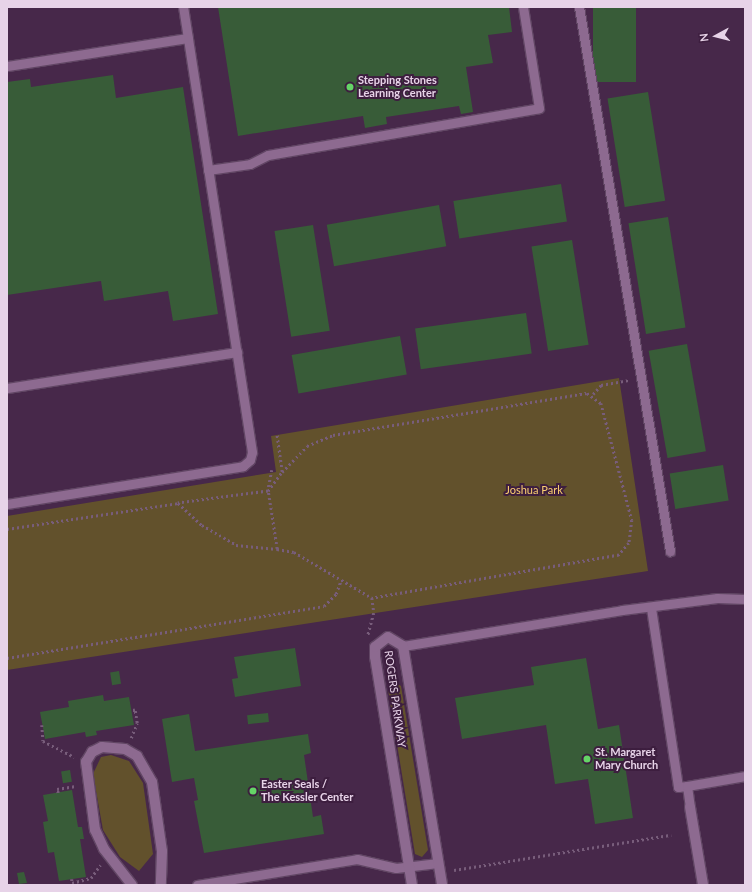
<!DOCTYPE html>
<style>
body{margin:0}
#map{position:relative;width:752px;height:892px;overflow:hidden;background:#47284a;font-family:Lato,sans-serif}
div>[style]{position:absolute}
.green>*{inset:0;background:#62512c}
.building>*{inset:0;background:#385c38;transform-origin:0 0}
.path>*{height:2.5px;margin-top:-1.25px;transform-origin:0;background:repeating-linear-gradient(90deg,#785d7b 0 2px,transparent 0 5px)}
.roads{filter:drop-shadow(1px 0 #614664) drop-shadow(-1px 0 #614664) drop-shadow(0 1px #614664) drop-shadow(0 -1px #614664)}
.service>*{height:9px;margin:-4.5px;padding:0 4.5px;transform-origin:4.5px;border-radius:4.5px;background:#8d6a90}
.minor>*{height:10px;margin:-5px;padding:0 5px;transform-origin:5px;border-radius:5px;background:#8d6a90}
.dots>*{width:11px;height:11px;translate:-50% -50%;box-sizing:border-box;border:2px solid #3d1e3f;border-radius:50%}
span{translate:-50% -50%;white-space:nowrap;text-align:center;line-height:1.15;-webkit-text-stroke:4px #3d1e3f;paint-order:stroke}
.poi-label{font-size:11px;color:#e7d3e8;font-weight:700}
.left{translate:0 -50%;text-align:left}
.park-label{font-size:11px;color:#fccf72}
.street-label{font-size:11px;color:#e7d3e8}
.frame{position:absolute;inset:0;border:8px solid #e7d3e8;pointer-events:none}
.north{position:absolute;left:696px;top:16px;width:40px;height:40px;-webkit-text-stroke:3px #3d1e3f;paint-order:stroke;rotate:263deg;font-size:11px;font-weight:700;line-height:16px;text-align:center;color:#e7d3e8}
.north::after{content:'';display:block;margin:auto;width:14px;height:18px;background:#e7d3e8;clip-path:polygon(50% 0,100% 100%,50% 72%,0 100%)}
</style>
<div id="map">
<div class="green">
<i style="clip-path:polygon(619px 378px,648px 571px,7px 670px,7px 516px,276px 472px,271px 436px)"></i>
<i style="clip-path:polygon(393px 681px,401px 686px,428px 850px,422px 857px,415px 854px,388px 689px)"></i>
<i style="clip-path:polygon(111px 755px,129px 761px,143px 783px,153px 854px,139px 871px,120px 857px,103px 830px,93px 774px,101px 757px)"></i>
</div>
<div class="building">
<i style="clip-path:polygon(218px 7px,509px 7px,512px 32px,488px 35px,493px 63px,466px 67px,473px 112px,461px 114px,459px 106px,386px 117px,387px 124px,365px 128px,363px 116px,238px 136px)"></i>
<i style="left:593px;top:7px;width:43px;height:75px"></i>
<i style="clip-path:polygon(113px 75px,116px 98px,183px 87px,218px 314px,173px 321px,168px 291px,104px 301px,101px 281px,7px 295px,7px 82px,30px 79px,31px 87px)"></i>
<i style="left:648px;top:92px;width:110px;height:41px;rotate:81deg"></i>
<i style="left:561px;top:184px;width:38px;height:109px;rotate:81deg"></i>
<i style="left:439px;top:205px;width:42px;height:114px;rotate:80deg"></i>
<i style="left:668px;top:217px;width:112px;height:40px;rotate:81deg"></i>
<i style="left:313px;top:225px;width:107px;height:39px;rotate:81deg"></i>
<i style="left:572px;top:240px;width:106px;height:41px;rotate:81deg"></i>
<i style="left:526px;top:313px;width:41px;height:112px;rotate:82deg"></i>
<i style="left:400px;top:336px;width:39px;height:110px;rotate:80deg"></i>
<i style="left:687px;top:344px;width:109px;height:39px;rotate:80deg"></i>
<i style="left:723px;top:465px;width:36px;height:54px;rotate:81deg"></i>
<i style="clip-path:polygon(295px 648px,301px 686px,235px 697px,232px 679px,238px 678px,234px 657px)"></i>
<i style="clip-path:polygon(586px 658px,598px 729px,619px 725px,633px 818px,595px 824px,588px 779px,555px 784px,546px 725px,462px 739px,455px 698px,534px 685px,531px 667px)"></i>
<i style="left:119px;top:671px;width:13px;height:9px;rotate:81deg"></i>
<i style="clip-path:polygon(103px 695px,104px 701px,129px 697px,134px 725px,96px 731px,97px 735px,86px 737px,85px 732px,45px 739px,40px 712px,69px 707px,68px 701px)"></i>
<i style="left:268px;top:713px;width:9px;height:21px;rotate:84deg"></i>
<i style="clip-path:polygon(189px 714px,195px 751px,308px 734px,311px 753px,304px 755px,313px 817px,321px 815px,324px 834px,204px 853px,194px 801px,198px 800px,194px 778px,172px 782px,162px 719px)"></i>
<i style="left:70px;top:770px;width:12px;height:9px;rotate:81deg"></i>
<i style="clip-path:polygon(72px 790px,78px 827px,82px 827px,84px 839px,80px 839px,86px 877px,59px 881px,54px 852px,48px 853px,43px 822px,48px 821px,43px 795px)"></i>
<i style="clip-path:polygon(24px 872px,27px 883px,19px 884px,17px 873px)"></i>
</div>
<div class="path">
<i style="left:593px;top:394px;width:12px;rotate:-48deg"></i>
<i style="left:601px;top:385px;width:28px;rotate:-10deg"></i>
<i style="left:272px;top:470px;width:21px;rotate:101deg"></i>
<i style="left:268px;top:491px;width:24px;rotate:-54deg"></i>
<i style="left:282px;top:472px;width:37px;rotate:-98deg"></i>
<i style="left:282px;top:472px;width:36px;rotate:-46deg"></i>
<i style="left:307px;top:446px;width:28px;rotate:-23deg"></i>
<i style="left:333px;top:435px;width:257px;rotate:-9.4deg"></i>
<i style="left:587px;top:393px;width:17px;rotate:36deg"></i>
<i style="left:601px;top:403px;width:121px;rotate:75.2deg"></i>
<i style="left:632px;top:520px;width:23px;rotate:97deg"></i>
<i style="left:629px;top:543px;width:16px;rotate:130deg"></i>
<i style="left:619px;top:555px;width:251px;rotate:170.1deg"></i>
<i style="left:7px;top:529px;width:173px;rotate:-8.6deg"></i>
<i style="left:178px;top:503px;width:33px;rotate:43deg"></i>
<i style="left:202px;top:525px;width:39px;rotate:30deg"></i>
<i style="left:236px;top:545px;width:41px;rotate:5.6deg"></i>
<i style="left:277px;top:549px;width:59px;rotate:-98.8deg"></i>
<i style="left:268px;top:491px;width:91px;rotate:172.4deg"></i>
<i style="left:277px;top:549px;width:17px;rotate:10deg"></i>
<i style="left:294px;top:552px;width:91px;rotate:30.5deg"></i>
<i style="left:372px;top:598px;width:15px;rotate:82deg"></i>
<i style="left:374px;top:613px;width:23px;rotate:105deg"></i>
<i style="left:7px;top:658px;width:321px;rotate:-9.3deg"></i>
<i style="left:324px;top:606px;width:17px;rotate:-45deg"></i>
<i style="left:336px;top:594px;width:15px;rotate:-70deg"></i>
<i style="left:42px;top:725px;width:16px;rotate:86deg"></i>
<i style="left:43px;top:741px;width:35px;rotate:27deg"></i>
<i style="left:131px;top:738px;width:16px;rotate:-68deg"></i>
<i style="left:137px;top:723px;width:13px;rotate:-99deg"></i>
<i style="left:135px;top:710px;width:4px;rotate:166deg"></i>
<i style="left:58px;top:793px;width:4px;rotate:-104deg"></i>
<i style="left:57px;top:789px;width:19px;rotate:-9deg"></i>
<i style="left:454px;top:870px;width:220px;rotate:-9.2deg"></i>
<i style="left:72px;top:879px;width:4px;rotate:90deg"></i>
<i style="left:72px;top:883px;width:20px;rotate:-15deg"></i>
<i style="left:91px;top:878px;width:16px;rotate:-55deg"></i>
</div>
<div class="roads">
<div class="service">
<i style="left:579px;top:7px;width:552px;rotate:80.5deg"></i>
<i style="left:7px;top:66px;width:183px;rotate:-8.8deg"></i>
<i style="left:208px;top:170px;width:42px;rotate:-8.1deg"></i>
<i style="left:250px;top:164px;width:20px;rotate:-27deg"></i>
<i style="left:268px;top:155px;width:275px;rotate:-9.8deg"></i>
<i style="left:539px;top:108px;width:102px;rotate:-99deg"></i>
<i style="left:7px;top:388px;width:233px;rotate:-8.9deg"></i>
<i style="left:7px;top:504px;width:239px;rotate:-9.1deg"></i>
<i style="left:243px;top:466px;width:9px;rotate:-41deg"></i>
<i style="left:250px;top:460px;width:8px;rotate:-76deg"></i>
<i style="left:252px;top:452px;width:450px;rotate:-98.8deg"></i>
<i style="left:651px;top:608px;width:181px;rotate:81.4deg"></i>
<i style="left:678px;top:787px;width:9px;rotate:-6deg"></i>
<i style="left:687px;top:786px;width:21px;rotate:82deg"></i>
<i style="left:403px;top:646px;width:222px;rotate:-9.3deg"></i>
<i style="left:622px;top:610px;width:96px;rotate:-7.2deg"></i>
<i style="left:717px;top:598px;width:28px;rotate:2deg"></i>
<i style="left:687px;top:786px;width:59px;rotate:-9.8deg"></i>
<i style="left:197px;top:885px;width:162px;rotate:-9.2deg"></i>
<i style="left:357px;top:859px;width:40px;rotate:13deg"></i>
<i style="left:396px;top:868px;width:42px;rotate:-6.8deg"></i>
</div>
<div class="minor">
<i style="left:690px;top:807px;width:79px;rotate:80.5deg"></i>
<i style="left:132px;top:885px;width:46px;rotate:-127.9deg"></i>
<i style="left:104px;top:849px;width:21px;rotate:-115deg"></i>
<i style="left:95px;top:830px;width:69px;rotate:-97.5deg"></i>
<i style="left:86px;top:762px;width:12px;rotate:-59deg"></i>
<i style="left:92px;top:752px;width:11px;rotate:-27deg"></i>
<i style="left:102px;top:747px;width:23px;rotate:5deg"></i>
<i style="left:125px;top:749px;width:14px;rotate:30deg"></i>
<i style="left:137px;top:756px;width:30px;rotate:60deg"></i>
<i style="left:152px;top:782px;width:70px;rotate:81.8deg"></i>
<i style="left:162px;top:851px;width:34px;rotate:92deg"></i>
<i style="left:412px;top:885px;width:231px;rotate:-99.2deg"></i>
<i style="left:375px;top:657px;width:10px;rotate:-90deg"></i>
<i style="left:375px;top:647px;width:16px;rotate:-38deg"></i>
<i style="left:388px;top:637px;width:17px;rotate:31deg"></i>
<i style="left:403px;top:646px;width:242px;rotate:80.7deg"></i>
</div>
</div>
<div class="dots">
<i style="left:350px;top:87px;background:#65d467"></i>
<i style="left:587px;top:759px;background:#65d467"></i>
<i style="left:253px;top:791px;background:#65d467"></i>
</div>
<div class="poi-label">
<span class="left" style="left:358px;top:87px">Stepping Stones<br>Learning Center</span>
<span class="left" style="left:595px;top:759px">St. Margaret<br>Mary Church</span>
<span class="left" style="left:261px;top:791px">Easter Seals /<br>The Kessler Center</span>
</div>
<div class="park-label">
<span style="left:534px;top:490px">Joshua Park</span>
</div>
<div class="street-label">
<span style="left:395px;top:699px;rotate:82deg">ROGERS PARKWAY</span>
</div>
<div class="frame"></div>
<div class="north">N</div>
</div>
